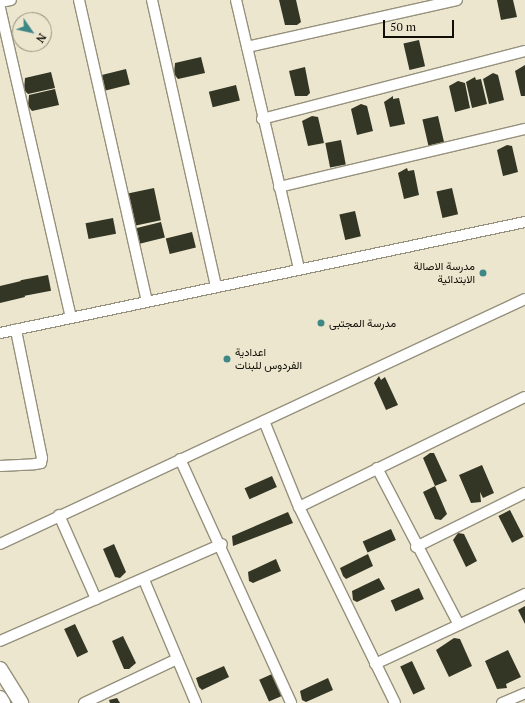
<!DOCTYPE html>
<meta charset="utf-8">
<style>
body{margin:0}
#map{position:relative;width:525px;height:703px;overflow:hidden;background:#ece6cf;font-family:"PT Serif",Vazirmatn,serif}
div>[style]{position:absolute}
.building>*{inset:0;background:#333624;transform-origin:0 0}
.roads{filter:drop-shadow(1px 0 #96917c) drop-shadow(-1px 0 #96917c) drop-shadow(0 1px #96917c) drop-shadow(0 -1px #96917c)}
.street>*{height:10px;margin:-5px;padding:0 5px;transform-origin:5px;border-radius:5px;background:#fff}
.secondary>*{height:14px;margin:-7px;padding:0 7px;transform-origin:7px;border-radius:7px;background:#fff}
.dots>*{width:11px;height:11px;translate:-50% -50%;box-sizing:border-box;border:2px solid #ece6cf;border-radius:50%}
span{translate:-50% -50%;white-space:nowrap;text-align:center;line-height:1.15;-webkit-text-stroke:4px #ece6cf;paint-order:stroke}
.poi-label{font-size:11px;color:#100e07}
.right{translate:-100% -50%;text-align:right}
.left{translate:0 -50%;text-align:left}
.north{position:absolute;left:12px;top:12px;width:40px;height:40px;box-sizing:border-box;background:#ece6cf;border:1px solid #94907f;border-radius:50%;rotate:124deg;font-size:11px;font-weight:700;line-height:16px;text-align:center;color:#100e07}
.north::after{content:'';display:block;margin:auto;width:14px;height:18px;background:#408888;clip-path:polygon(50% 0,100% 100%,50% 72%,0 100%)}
.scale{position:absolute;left:383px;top:20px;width:71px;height:18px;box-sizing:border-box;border:2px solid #100e07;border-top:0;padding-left:5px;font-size:12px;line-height:14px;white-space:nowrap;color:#100e07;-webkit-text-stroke:3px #ece6cf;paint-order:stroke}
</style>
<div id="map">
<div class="building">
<i style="clip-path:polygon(279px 0,296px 0,301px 22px,297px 25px,285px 25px)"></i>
<i style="clip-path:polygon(497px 0,513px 0,517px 17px,501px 20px)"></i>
<i style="left:419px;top:40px;width:27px;height:16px;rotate:77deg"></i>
<i style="clip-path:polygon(201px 57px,205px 73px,178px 79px,174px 74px,175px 63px)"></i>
<i style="clip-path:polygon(525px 65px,525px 96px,521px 96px,515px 71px)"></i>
<i style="clip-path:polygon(305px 67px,310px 93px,307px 96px,295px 96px,289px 71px)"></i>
<i style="left:126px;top:69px;width:16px;height:27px;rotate:76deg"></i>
<i style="clip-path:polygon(51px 72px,55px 88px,28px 94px,24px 90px,25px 78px)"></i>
<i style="clip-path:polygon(493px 73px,498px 75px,504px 100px,489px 104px,483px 79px)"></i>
<i style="clip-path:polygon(475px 77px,476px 80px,481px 79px,487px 104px,472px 108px,466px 82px)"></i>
<i style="clip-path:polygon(458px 81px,465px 83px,470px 108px,455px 112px,449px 86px)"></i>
<i style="left:236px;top:85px;width:16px;height:28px;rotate:76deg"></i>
<i style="clip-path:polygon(55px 89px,59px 105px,32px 111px,28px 106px,29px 95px)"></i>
<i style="clip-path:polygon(393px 96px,393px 99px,399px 98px,405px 124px,390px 127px,384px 102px)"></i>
<i style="clip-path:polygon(361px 104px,367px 106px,373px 131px,357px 135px,351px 109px)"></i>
<i style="clip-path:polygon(312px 116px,318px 117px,324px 143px,308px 146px,302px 121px)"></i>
<i style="left:438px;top:116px;width:27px;height:16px;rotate:77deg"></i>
<i style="left:341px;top:140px;width:25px;height:16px;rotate:79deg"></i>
<i style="clip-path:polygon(507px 145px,512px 146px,518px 172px,503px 176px,497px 150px)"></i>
<i style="clip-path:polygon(407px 168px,408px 171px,414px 170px,419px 195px,404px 199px,398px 173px)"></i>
<i style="left:154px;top:188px;width:33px;height:28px;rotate:78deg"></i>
<i style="left:452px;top:188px;width:27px;height:16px;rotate:77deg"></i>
<i style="left:355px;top:211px;width:26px;height:16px;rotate:77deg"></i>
<i style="left:113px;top:218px;width:16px;height:28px;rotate:79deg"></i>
<i style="left:161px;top:222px;width:16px;height:27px;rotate:76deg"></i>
<i style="left:192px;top:232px;width:16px;height:27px;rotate:76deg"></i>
<i style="left:48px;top:275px;width:16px;height:28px;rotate:79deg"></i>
<i style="clip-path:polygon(21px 281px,25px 297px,0 303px,0 286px)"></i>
<i style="clip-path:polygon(379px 376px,381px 380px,385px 377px,398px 405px,386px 410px,374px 383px)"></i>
<i style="clip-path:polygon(430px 453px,434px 453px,447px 481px,435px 486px,423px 458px)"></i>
<i style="clip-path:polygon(482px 465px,494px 493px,483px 498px,480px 492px,481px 502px,471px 503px,459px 475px)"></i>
<i style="left:272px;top:476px;width:12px;height:30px;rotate:66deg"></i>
<i style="clip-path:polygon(435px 486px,447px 514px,441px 520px,435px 519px,423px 492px)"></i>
<i style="left:510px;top:510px;width:30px;height:13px;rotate:63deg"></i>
<i style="clip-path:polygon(288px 512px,293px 523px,233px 546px,232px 536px)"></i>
<i style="left:391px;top:529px;width:12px;height:31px;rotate:66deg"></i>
<i style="clip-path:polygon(458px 533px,464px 534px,477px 561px,466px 567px,453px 540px)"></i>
<i style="clip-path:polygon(114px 544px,126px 572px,120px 578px,115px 577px,103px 549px)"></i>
<i style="clip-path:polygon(368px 554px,373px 566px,346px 579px,343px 576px,340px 568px)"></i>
<i style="clip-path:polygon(276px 559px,281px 571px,253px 583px,249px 581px,248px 572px)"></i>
<i style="clip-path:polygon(379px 578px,385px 589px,357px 602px,353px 600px,352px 591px)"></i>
<i style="left:419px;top:588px;width:12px;height:31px;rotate:66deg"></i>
<i style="clip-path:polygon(525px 606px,525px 624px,518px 610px)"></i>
<i style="left:75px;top:624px;width:31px;height:12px;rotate:65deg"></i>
<i style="clip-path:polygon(123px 636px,136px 663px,129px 669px,124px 669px,112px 641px)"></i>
<i style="clip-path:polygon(454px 638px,460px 639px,472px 666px,449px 677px,436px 650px)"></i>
<i style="clip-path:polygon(508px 650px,521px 677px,506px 684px,507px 688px,497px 689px,485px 661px)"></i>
<i style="left:412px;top:661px;width:31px;height:13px;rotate:65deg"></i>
<i style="clip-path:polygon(224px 666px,229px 677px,202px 690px,199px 687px,196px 678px)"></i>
<i style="left:272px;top:674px;width:24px;height:14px;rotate:66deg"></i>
<i style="clip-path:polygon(328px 678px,333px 690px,306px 702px,302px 700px,300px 691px)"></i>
<i style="clip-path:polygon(117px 698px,120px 703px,110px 703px,109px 700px)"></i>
</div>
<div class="roads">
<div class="street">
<i style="left:79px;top:0;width:309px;rotate:77.3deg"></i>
<i style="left:152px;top:0;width:293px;rotate:77.4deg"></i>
<i style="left:236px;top:0;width:275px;rotate:76.8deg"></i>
<i style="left:0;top:2px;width:11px;rotate:-10deg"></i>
<i style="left:0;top:8px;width:318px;rotate:77.1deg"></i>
<i style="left:247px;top:47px;width:215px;rotate:-12.6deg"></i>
<i style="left:262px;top:119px;width:272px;rotate:-14.5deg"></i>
<i style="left:279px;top:187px;width:253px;rotate:-13.3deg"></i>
<i style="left:0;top:333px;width:537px;rotate:-11.94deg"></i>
<i style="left:264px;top:421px;width:93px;rotate:67.9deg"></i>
<i style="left:299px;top:507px;width:218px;rotate:63.9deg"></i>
<i style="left:180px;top:459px;width:268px;rotate:65.5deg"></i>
<i style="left:0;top:466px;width:35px;rotate:-3deg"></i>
<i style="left:35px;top:464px;width:6px;rotate:-9deg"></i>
<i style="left:41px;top:463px;width:5px;rotate:-79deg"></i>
<i style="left:42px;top:458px;width:131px;rotate:-101.5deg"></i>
<i style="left:377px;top:468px;width:177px;rotate:62.4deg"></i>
<i style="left:299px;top:507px;width:251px;rotate:-26deg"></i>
<i style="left:59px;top:515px;width:92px;rotate:66.2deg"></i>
<i style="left:0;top:544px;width:579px;rotate:-25.02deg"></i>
<i style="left:416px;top:547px;width:122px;rotate:-26.4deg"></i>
<i style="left:144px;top:580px;width:134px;rotate:67.1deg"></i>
<i style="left:0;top:641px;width:242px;rotate:-23.6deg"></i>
<i style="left:375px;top:664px;width:166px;rotate:-25deg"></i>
<i style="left:84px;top:703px;width:103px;rotate:-25.3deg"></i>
<i style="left:502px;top:703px;width:25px;rotate:-23deg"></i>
</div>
<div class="secondary">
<i style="left:0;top:669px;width:40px;rotate:58deg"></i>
<i style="left:0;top:698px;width:6px;rotate:59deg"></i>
</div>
</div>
<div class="dots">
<i style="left:483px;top:273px;background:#408888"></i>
<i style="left:321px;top:323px;background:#408888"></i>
<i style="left:227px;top:359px;background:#408888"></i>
</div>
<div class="poi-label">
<span class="right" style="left:475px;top:273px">مدرسة الاصالة<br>الابتدائية</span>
<span class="left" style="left:329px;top:323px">مدرسة المجتبى</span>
<span class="left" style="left:235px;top:359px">اعدادية<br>الفردوس للبنات</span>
</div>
<div class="north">N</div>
<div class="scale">50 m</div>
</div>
